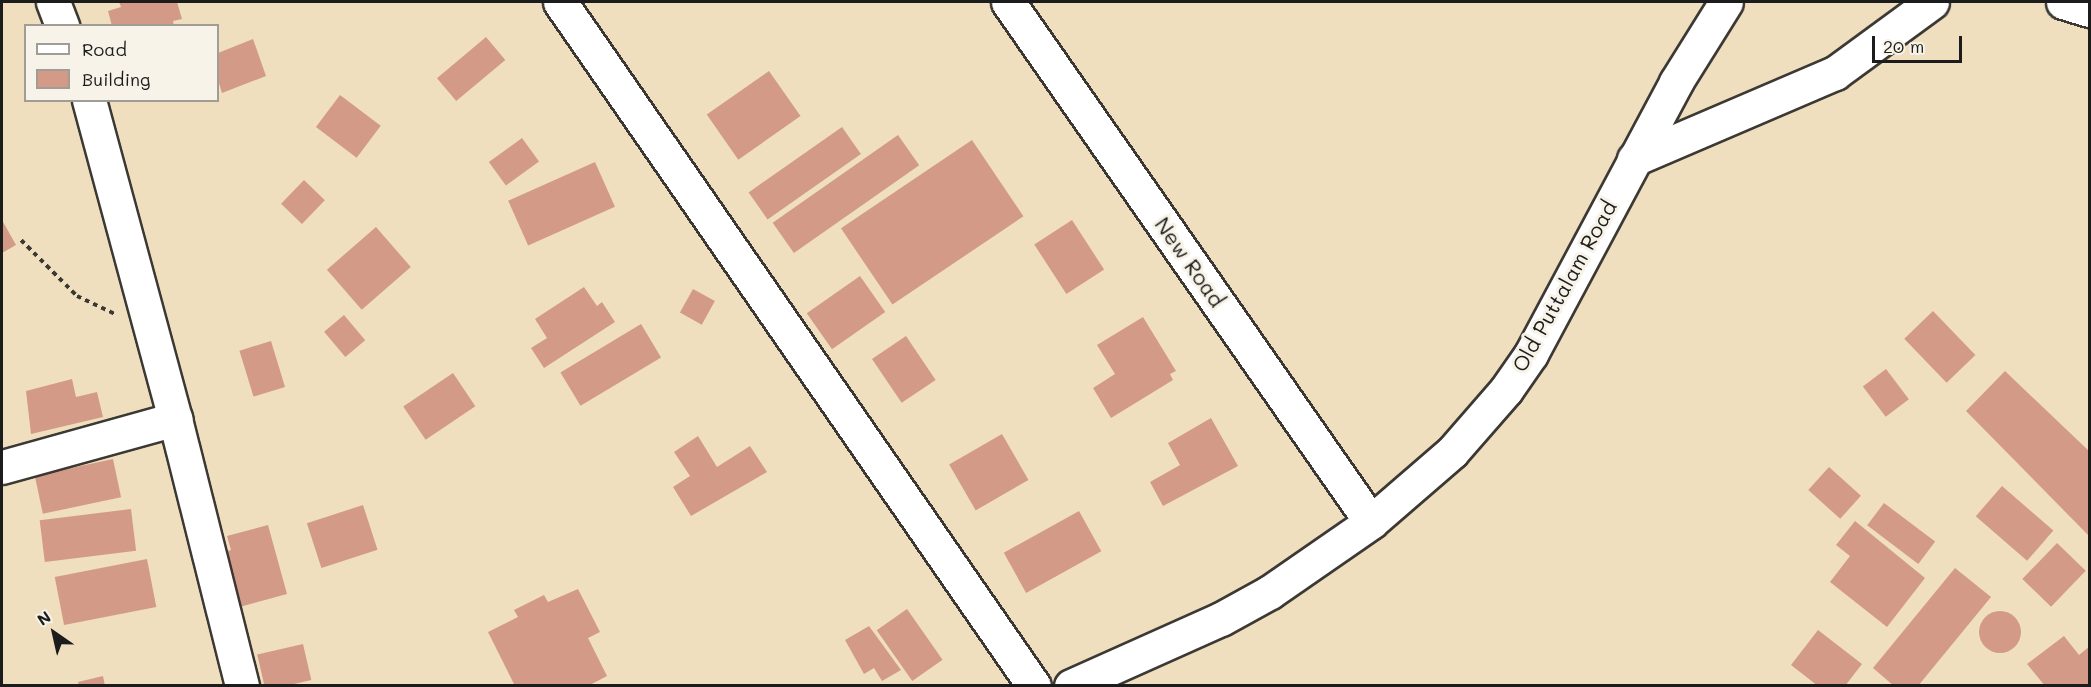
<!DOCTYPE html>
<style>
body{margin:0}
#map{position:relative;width:2091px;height:687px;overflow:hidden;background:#efdfbf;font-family:Mali,sans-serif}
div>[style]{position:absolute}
.building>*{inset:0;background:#d39b87;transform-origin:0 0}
.round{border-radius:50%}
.path>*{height:4px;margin-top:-2px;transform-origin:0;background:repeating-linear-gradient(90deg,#3c3934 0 4.5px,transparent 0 9px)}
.roads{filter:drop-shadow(2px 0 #3c3934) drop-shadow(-2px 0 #3c3934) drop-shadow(0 2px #3c3934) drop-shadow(0 -2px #3c3934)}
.minor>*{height:33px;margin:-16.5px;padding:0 16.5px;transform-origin:16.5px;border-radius:16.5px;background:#fff}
.major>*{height:33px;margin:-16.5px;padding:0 16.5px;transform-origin:16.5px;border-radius:16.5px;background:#fff}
span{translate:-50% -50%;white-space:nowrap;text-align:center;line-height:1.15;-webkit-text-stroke:6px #f7f3e8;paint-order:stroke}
.street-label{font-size:21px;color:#1c1c1c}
.frame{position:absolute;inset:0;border:3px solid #1c1c1c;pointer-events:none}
.legend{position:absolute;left:24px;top:24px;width:195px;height:78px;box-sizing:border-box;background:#f7f3e8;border:2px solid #9f9d96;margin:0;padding:8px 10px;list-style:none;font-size:18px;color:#1c1c1c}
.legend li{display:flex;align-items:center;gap:12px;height:30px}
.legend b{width:30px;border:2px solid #9f9d96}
.north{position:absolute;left:24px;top:603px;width:60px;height:60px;-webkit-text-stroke:4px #f7f3e8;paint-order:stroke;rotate:326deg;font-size:16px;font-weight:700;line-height:24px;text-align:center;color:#1c1c1c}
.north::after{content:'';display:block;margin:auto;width:21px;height:27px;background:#1c1c1c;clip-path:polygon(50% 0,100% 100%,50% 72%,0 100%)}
.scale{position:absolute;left:1872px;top:36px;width:90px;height:27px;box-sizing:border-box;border:3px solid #1c1c1c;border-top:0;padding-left:8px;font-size:18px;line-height:21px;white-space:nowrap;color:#1c1c1c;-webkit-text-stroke:4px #f7f3e8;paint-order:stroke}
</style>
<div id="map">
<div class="building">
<i style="clip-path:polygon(119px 2px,177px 2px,182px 19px,173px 21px,174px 26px,112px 26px,108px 11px,121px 7px)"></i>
<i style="left:486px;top:37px;width:30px;height:64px;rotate:50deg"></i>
<i style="clip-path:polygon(253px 39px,266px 76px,222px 93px,218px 80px,218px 53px)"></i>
<i style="left:769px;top:71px;width:55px;height:76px;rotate:55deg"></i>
<i style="left:340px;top:95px;width:51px;height:40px;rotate:37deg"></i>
<i style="left:842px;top:127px;width:33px;height:114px;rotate:55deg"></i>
<i style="left:898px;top:135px;width:37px;height:153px;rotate:55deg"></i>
<i style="left:522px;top:138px;width:29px;height:41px;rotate:54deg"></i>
<i style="left:972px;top:140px;width:92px;height:158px;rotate:56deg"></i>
<i style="left:595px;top:162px;width:49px;height:95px;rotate:66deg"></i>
<i style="left:304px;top:180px;width:29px;height:33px;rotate:44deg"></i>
<i style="clip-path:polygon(2px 220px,16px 245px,2px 253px)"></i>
<i style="left:1072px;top:220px;width:59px;height:45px;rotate:57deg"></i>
<i style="left:376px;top:227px;width:53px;height:65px;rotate:49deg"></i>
<i style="left:860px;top:276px;width:44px;height:65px;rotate:55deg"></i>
<i style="clip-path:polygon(584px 287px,597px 306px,602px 302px,615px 322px,544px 368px,531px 348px,547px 338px,535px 319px)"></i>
<i style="left:693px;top:289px;width:25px;height:27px;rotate:29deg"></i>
<i style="left:1933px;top:311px;width:61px;height:40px;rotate:46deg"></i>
<i style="left:344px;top:315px;width:33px;height:26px;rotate:50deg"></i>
<i style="clip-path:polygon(1143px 317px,1176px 371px,1170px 374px,1173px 380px,1111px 418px,1093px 388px,1115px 374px,1097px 345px)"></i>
<i style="left:641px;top:324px;width:39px;height:94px;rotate:59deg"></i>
<i style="left:906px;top:336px;width:53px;height:41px;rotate:56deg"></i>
<i style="left:271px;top:341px;width:48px;height:33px;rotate:73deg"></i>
<i style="left:1886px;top:369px;width:38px;height:29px;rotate:53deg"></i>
<i style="clip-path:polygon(2005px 371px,2090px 452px,2090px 537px,1966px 411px)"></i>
<i style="left:453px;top:373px;width:40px;height:60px;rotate:56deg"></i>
<i style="clip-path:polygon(72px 379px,76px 397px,97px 392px,103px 417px,31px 434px,26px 391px)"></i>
<i style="clip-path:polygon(1211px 418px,1238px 466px,1163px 506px,1150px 482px,1180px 465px,1168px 443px)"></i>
<i style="left:1002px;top:434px;width:53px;height:61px;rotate:60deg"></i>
<i style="clip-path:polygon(698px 436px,717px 467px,750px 446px,767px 472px,691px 516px,673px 487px,690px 476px,674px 452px)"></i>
<i style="left:113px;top:459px;width:39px;height:80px;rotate:78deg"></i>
<i style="left:1829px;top:467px;width:43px;height:31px;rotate:42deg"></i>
<i style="left:2002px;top:486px;width:68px;height:40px;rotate:41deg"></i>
<i style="left:1884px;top:503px;width:64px;height:28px;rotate:37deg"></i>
<i style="left:363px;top:505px;width:47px;height:59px;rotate:72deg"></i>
<i style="left:131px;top:509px;width:42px;height:92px;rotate:83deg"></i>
<i style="left:1079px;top:511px;width:46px;height:86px;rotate:61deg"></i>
<i style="clip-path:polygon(1855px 521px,1925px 578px,1887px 627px,1830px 582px,1850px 556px,1836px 545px)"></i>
<i style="clip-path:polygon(268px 525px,287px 594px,232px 609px,218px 554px,231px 550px,227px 536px)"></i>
<i style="left:2057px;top:543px;width:40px;height:50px;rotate:44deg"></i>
<i style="left:147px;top:559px;width:49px;height:94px;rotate:79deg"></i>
<i style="clip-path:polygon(1955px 568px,1991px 597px,1918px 686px,1894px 686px,1873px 668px)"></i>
<i style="clip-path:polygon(578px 589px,600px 632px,588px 638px,607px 676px,588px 686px,515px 686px,488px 632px,518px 617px,514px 610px,544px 595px,548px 602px)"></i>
<i style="left:907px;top:609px;width:62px;height:37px;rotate:55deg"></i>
<i class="round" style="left:1979px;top:611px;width:42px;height:42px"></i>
<i style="clip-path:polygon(869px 626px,901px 670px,882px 681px,874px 668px,864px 674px,845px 640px)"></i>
<i style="clip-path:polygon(1818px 630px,1862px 664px,1845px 686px,1818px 686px,1791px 665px)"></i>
<i style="clip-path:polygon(2064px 636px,2079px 655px,2090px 646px,2090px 686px,2045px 686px,2027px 664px)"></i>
<i style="left:303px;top:644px;width:37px;height:47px;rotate:77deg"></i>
<i style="clip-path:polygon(103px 676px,105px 686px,79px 686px,78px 682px)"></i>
</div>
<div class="path">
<i style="left:21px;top:240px;width:79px;rotate:45deg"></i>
<i style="left:77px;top:296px;width:42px;rotate:25.3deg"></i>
</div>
<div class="roads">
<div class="minor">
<i style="left:53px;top:2px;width:26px;rotate:69deg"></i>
<i style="left:560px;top:2px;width:832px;rotate:55.28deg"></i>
<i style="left:1008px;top:2px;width:634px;rotate:55.08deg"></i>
<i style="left:2063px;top:2px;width:28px;rotate:17deg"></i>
<i style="left:89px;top:100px;width:330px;rotate:74.9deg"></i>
<i style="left:175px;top:419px;width:275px;rotate:75.9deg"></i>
<i style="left:1634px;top:159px;width:219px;rotate:-23.2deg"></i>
<i style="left:1835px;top:73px;width:120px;rotate:-36.2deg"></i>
<i style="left:2px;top:467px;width:180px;rotate:-15.5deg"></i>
</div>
<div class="major">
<i style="left:1071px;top:686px;width:164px;rotate:-24.1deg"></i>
<i style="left:1221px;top:619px;width:56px;rotate:-28.9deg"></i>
<i style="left:1270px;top:592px;width:123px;rotate:-34.7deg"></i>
<i style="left:1371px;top:522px;width:107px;rotate:-40.8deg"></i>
<i style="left:1452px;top:452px;width:82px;rotate:-48.9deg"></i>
<i style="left:1506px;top:390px;width:44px;rotate:-55.2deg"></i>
<i style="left:1531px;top:354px;width:308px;rotate:-61.9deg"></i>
<i style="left:1676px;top:82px;width:94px;rotate:-58deg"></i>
</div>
</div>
<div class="street-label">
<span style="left:1190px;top:262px;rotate:55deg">New Road</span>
<span style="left:1564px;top:286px;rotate:-61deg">Old Puttalam Road</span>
</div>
<div class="frame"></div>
<ul class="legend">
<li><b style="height:8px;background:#fff"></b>Road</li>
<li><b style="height:16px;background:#d39b87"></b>Building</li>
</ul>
<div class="north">N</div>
<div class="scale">20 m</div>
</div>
